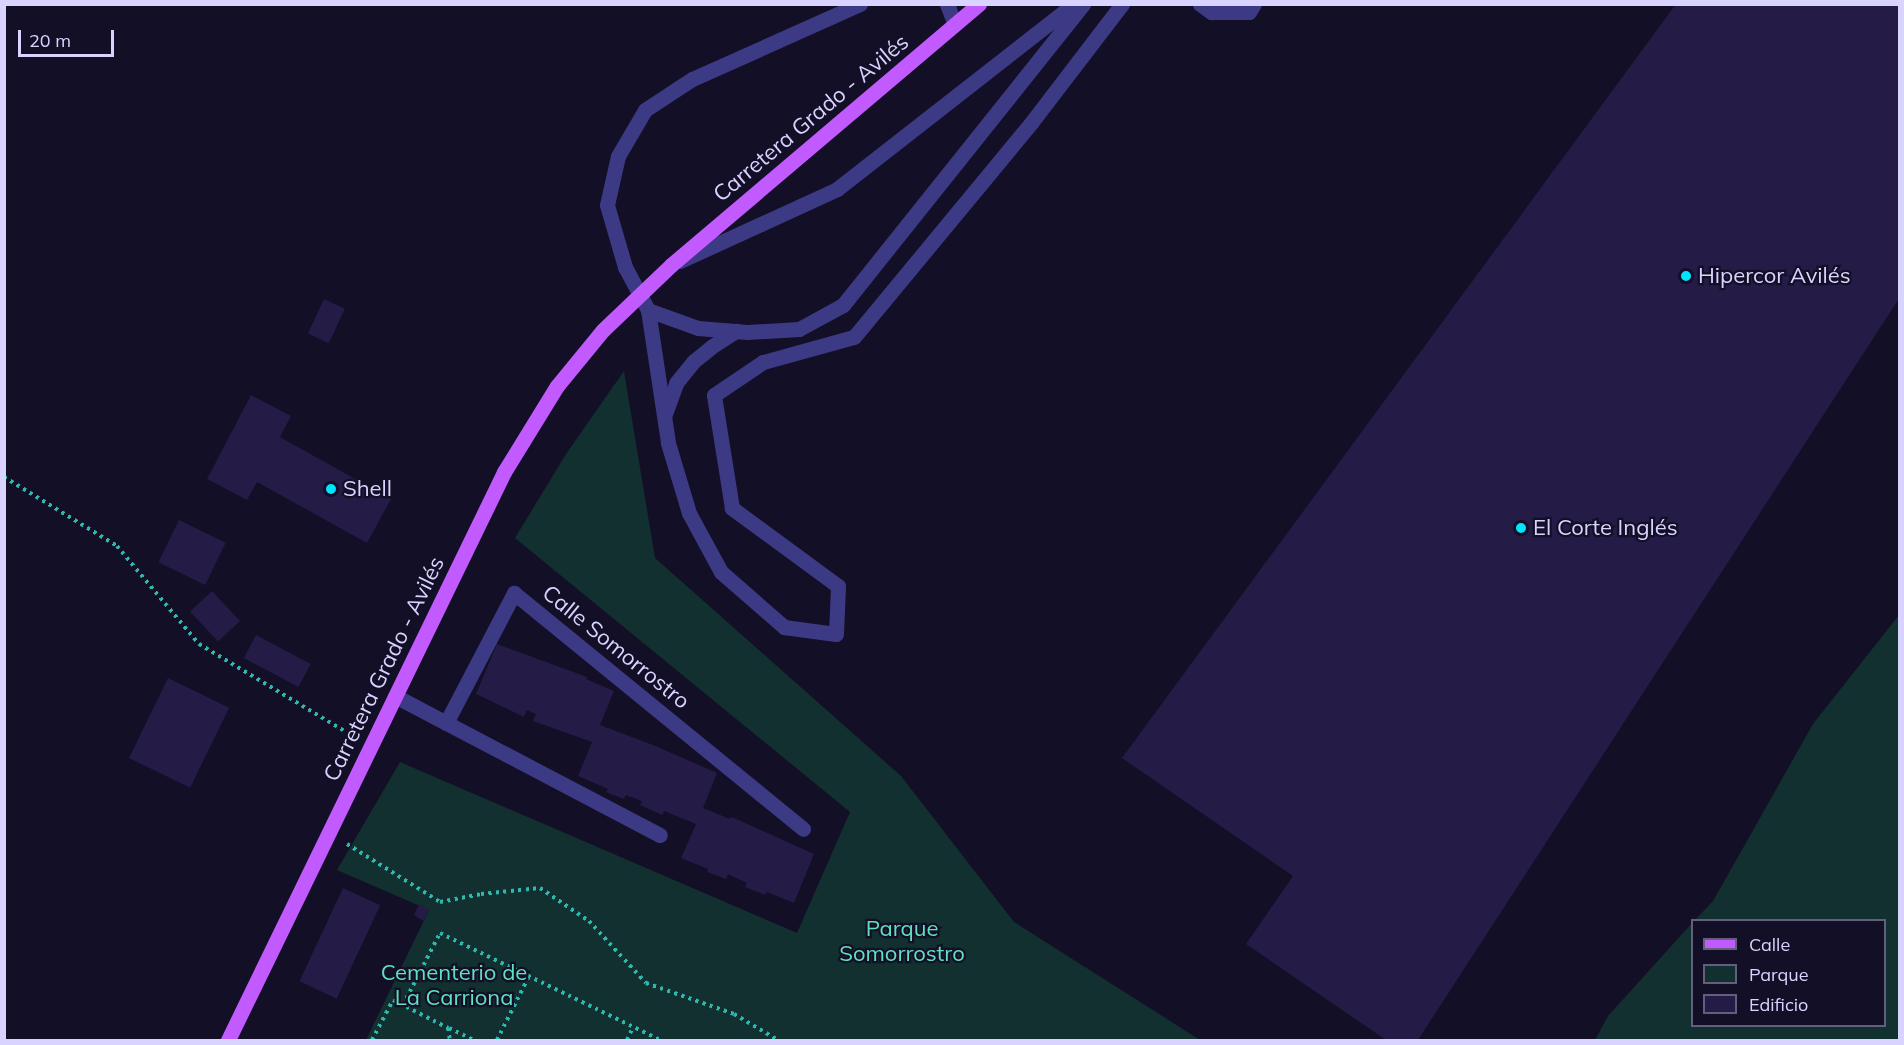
<!DOCTYPE html>
<meta charset="utf-8">
<style>
body{margin:0}
#map{position:relative;width:1904px;height:1045px;overflow:hidden;background:#130f26;font-family:Mulish,sans-serif}
div>[style]{position:absolute}
.green>*{inset:0;background:#12302f}
.building>*{inset:0;background:#241b47;transform-origin:0 0}
.path>*{height:4px;margin-top:-2px;transform-origin:0;background:repeating-linear-gradient(90deg,#2fb8b0 0 3px,transparent 0 7.5px)}
.minor>*{height:15px;margin:-7.5px;padding:0 7.5px;transform-origin:7.5px;border-radius:7.5px;background:#3d3a85}
.major>*{height:15px;margin:-7.5px;padding:0 7.5px;transform-origin:7.5px;border-radius:7.5px;background:#c25bff}
.major-bridge>*{height:15px;margin:-7.5px;padding:0 7.5px;transform-origin:7.5px;border-radius:7.5px;background:#c25bff}
.dots>*{width:16px;height:16px;translate:-50% -50%;box-sizing:border-box;border:3px solid #130f26;border-radius:50%}
span{translate:-50% -50%;white-space:nowrap;text-align:center;line-height:1.15;-webkit-text-stroke:4.5px #130f26;paint-order:stroke}
.street-label{font-size:22px;color:#d9d4ff}
.poi-label{font-size:22px;color:#d9d4ff}
.left{translate:0 -50%;text-align:left}
.park-label{font-size:22px;color:#5fe0c0}
.frame{position:absolute;inset:0;border:6px solid #d9d4ff;pointer-events:none}
.legend{position:absolute;left:1691px;top:919px;width:195px;height:108px;box-sizing:border-box;background:#130f26;border:2px solid #625e7d;margin:0;padding:8px 10px;list-style:none;font-size:18px;color:#d9d4ff}
.legend li{display:flex;align-items:center;gap:12px;height:30px}
.legend b{width:30px;border:2px solid #625e7d}
.scale{position:absolute;left:18px;top:30px;width:96px;height:27px;box-sizing:border-box;border:3px solid #d9d4ff;border-top:0;padding-left:8px;font-size:18px;line-height:21px;white-space:nowrap;color:#d9d4ff;-webkit-text-stroke:4px #130f26;paint-order:stroke}
</style>
<div id="map">
<div class="green">
<i style="clip-path:polygon(624px 371px,655px 558px,901px 776px,1014px 922px,1200px 1040px,366px 1040px,429px 910px,337px 870px,400px 762px,797px 933px,850px 812px,515px 538px,566px 454px)"></i>
<i style="clip-path:polygon(1899px 615px,1899px 1040px,1595px 1040px,1608px 1016px,1692px 923px,1692px 1026px,1884px 1026px,1884px 920px,1695px 920px,1713px 901px,1813px 724px)"></i>
</div>
<div class="building">
<i style="clip-path:polygon(1676px 4px,1900px 4px,1900px 297px,1418px 1040px,1386px 1040px,1246px 944px,1293px 876px,1122px 758px)"></i>
<i style="left:324px;top:299px;width:23px;height:38px;rotate:25deg"></i>
<i style="clip-path:polygon(251px 395px,291px 416px,280px 437px,391px 499px,367px 543px,257px 482px,247px 500px,207px 479px)"></i>
<i style="left:179px;top:520px;width:52px;height:47px;rotate:26deg"></i>
<i style="left:212px;top:591px;width:41px;height:30px;rotate:47deg"></i>
<i style="left:256px;top:635px;width:62px;height:26px;rotate:28deg"></i>
<i style="clip-path:polygon(497px 644px,587px 677px,586px 679px,614px 691px,600px 725px,653px 745px,717px 773px,703px 808px,730px 819px,732px 817px,814px 854px,794px 903px,767px 892px,765px 895px,745px 887px,747px 883px,728px 874px,726px 879px,707px 872px,708px 869px,681px 858px,696px 824px,664px 811px,662px 815px,640px 805px,642px 801px,626px 795px,624px 799px,606px 792px,608px 789px,578px 776px,592px 742px,533px 721px,536px 714px,527px 710px,524px 717px,476px 694px)"></i>
<i style="left:168px;top:678px;width:68px;height:89px;rotate:26deg"></i>
<i style="left:343px;top:888px;width:41px;height:103px;rotate:25deg"></i>
<i style="clip-path:polygon(419px 904px,429px 910px,423px 921px,414px 915px)"></i>
</div>
<div class="path">
<i style="left:4px;top:477px;width:132px;rotate:31.4deg"></i>
<i style="left:117px;top:546px;width:128px;rotate:50.1deg"></i>
<i style="left:199px;top:644px;width:177px;rotate:30.9deg"></i>
<i style="left:347px;top:844px;width:110px;rotate:31.9deg"></i>
<i style="left:440px;top:902px;width:42px;rotate:-11deg"></i>
<i style="left:481px;top:894px;width:59px;rotate:-5.8deg"></i>
<i style="left:540px;top:888px;width:59px;rotate:34deg"></i>
<i style="left:589px;top:921px;width:84px;rotate:47.4deg"></i>
<i style="left:646px;top:983px;width:93px;rotate:19.4deg"></i>
<i style="left:734px;top:1014px;width:51px;rotate:30.6deg"></i>
<i style="left:403px;top:1005px;width:81px;rotate:-62.8deg"></i>
<i style="left:440px;top:933px;width:245px;rotate:25.9deg"></i>
<i style="left:449px;top:1028px;width:28px;rotate:26deg"></i>
<i style="left:372px;top:1040px;width:45px;rotate:-62.3deg"></i>
<i style="left:393px;top:1000px;width:62px;rotate:27deg"></i>
<i style="left:448px;top:1028px;width:12px;rotate:81deg"></i>
<i style="left:497px;top:1040px;width:72px;rotate:-63.4deg"></i>
<i style="left:627px;top:1040px;width:14px;rotate:-65deg"></i>
</div>
<div class="minor">
<i style="left:860px;top:4px;width:184px;rotate:155.9deg"></i>
<i style="left:692px;top:79px;width:56px;rotate:146.6deg"></i>
<i style="left:645px;top:110px;width:53px;rotate:120.4deg"></i>
<i style="left:618px;top:156px;width:50px;rotate:102.7deg"></i>
<i style="left:607px;top:205px;width:65px;rotate:73.8deg"></i>
<i style="left:625px;top:267px;width:49px;rotate:61.9deg"></i>
<i style="left:648px;top:310px;width:134px;rotate:81.4deg"></i>
<i style="left:668px;top:443px;width:73px;rotate:73.3deg"></i>
<i style="left:689px;top:513px;width:67px;rotate:61.5deg"></i>
<i style="left:721px;top:572px;width:84px;rotate:41.1deg"></i>
<i style="left:784px;top:627px;width:52px;rotate:7.7deg"></i>
<i style="left:836px;top:634px;width:48px;rotate:-87.6deg"></i>
<i style="left:838px;top:586px;width:132px;rotate:-143.7deg"></i>
<i style="left:732px;top:508px;width:114px;rotate:-99.1deg"></i>
<i style="left:714px;top:395px;width:59px;rotate:-34deg"></i>
<i style="left:763px;top:362px;width:94px;rotate:-15.4deg"></i>
<i style="left:854px;top:337px;width:278px;rotate:-50.4deg"></i>
<i style="left:1031px;top:123px;width:150px;rotate:-52.6deg"></i>
<i style="left:947px;top:4px;width:22px;rotate:69deg"></i>
<i style="left:1200px;top:4px;width:14px;rotate:36deg"></i>
<i style="left:1211px;top:12px;width:38px"></i>
<i style="left:1249px;top:12px;width:9px;rotate:-58deg"></i>
<i style="left:680px;top:261px;width:173px;rotate:-24.6deg"></i>
<i style="left:837px;top:189px;width:301px;rotate:-38deg"></i>
<i style="left:648px;top:310px;width:53px;rotate:19.8deg"></i>
<i style="left:698px;top:328px;width:49px;rotate:4.7deg"></i>
<i style="left:747px;top:332px;width:52px;rotate:-3.3deg"></i>
<i style="left:799px;top:329px;width:50px;rotate:-28.6deg"></i>
<i style="left:843px;top:305px;width:385px;rotate:-51.4deg"></i>
<i style="left:665px;top:414px;width:33px;rotate:-70deg"></i>
<i style="left:676px;top:383px;width:28px;rotate:-51deg"></i>
<i style="left:694px;top:361px;width:22px;rotate:-39deg"></i>
<i style="left:711px;top:347px;width:30px;rotate:-33deg"></i>
<i style="left:395px;top:696px;width:299px;rotate:27.7deg"></i>
<i style="left:446px;top:723px;width:147px;rotate:-62.4deg"></i>
<i style="left:514px;top:593px;width:373px;rotate:39.2deg"></i>
</div>
<div class="major">
<i style="left:671px;top:265px;width:404px;rotate:-40.3deg"></i>
<i style="left:228px;top:1040px;width:632px;rotate:-64.08deg"></i>
<i style="left:504px;top:472px;width:101px;rotate:-58.4deg"></i>
<i style="left:557px;top:386px;width:72px;rotate:-50.6deg"></i>
</div>
<div class="major-bridge">
<i style="left:603px;top:330px;width:94px;rotate:-43.7deg"></i>
</div>
<div class="dots">
<i style="left:1686px;top:276px;background:#00e5ff"></i>
<i style="left:331px;top:489px;background:#00e5ff"></i>
<i style="left:1521px;top:528px;background:#00e5ff"></i>
</div>
<div class="street-label">
<span style="left:811px;top:118px;rotate:-40deg">Carretera Grado - Avilés</span>
<span style="left:616px;top:647px;rotate:39deg">Calle Somorrostro</span>
<span style="left:384px;top:669px;rotate:-64deg">Carretera Grado - Avilés</span>
</div>
<div class="poi-label">
<span class="left" style="left:1698px;top:276px">Hipercor Avilés</span>
<span class="left" style="left:343px;top:489px">Shell</span>
<span class="left" style="left:1533px;top:528px">El Corte Inglés</span>
</div>
<div class="park-label">
<span style="left:902px;top:941px">Parque<br>Somorrostro</span>
<span style="left:454px;top:985px">Cementerio de<br>La Carriona</span>
</div>
<div class="frame"></div>
<ul class="legend">
<li><b style="height:8px;background:#c25bff"></b>Calle</li>
<li><b style="height:16px;background:#12302f"></b>Parque</li>
<li><b style="height:16px;background:#241b47"></b>Edificio</li>
</ul>
<div class="scale">20 m</div>
</div>
